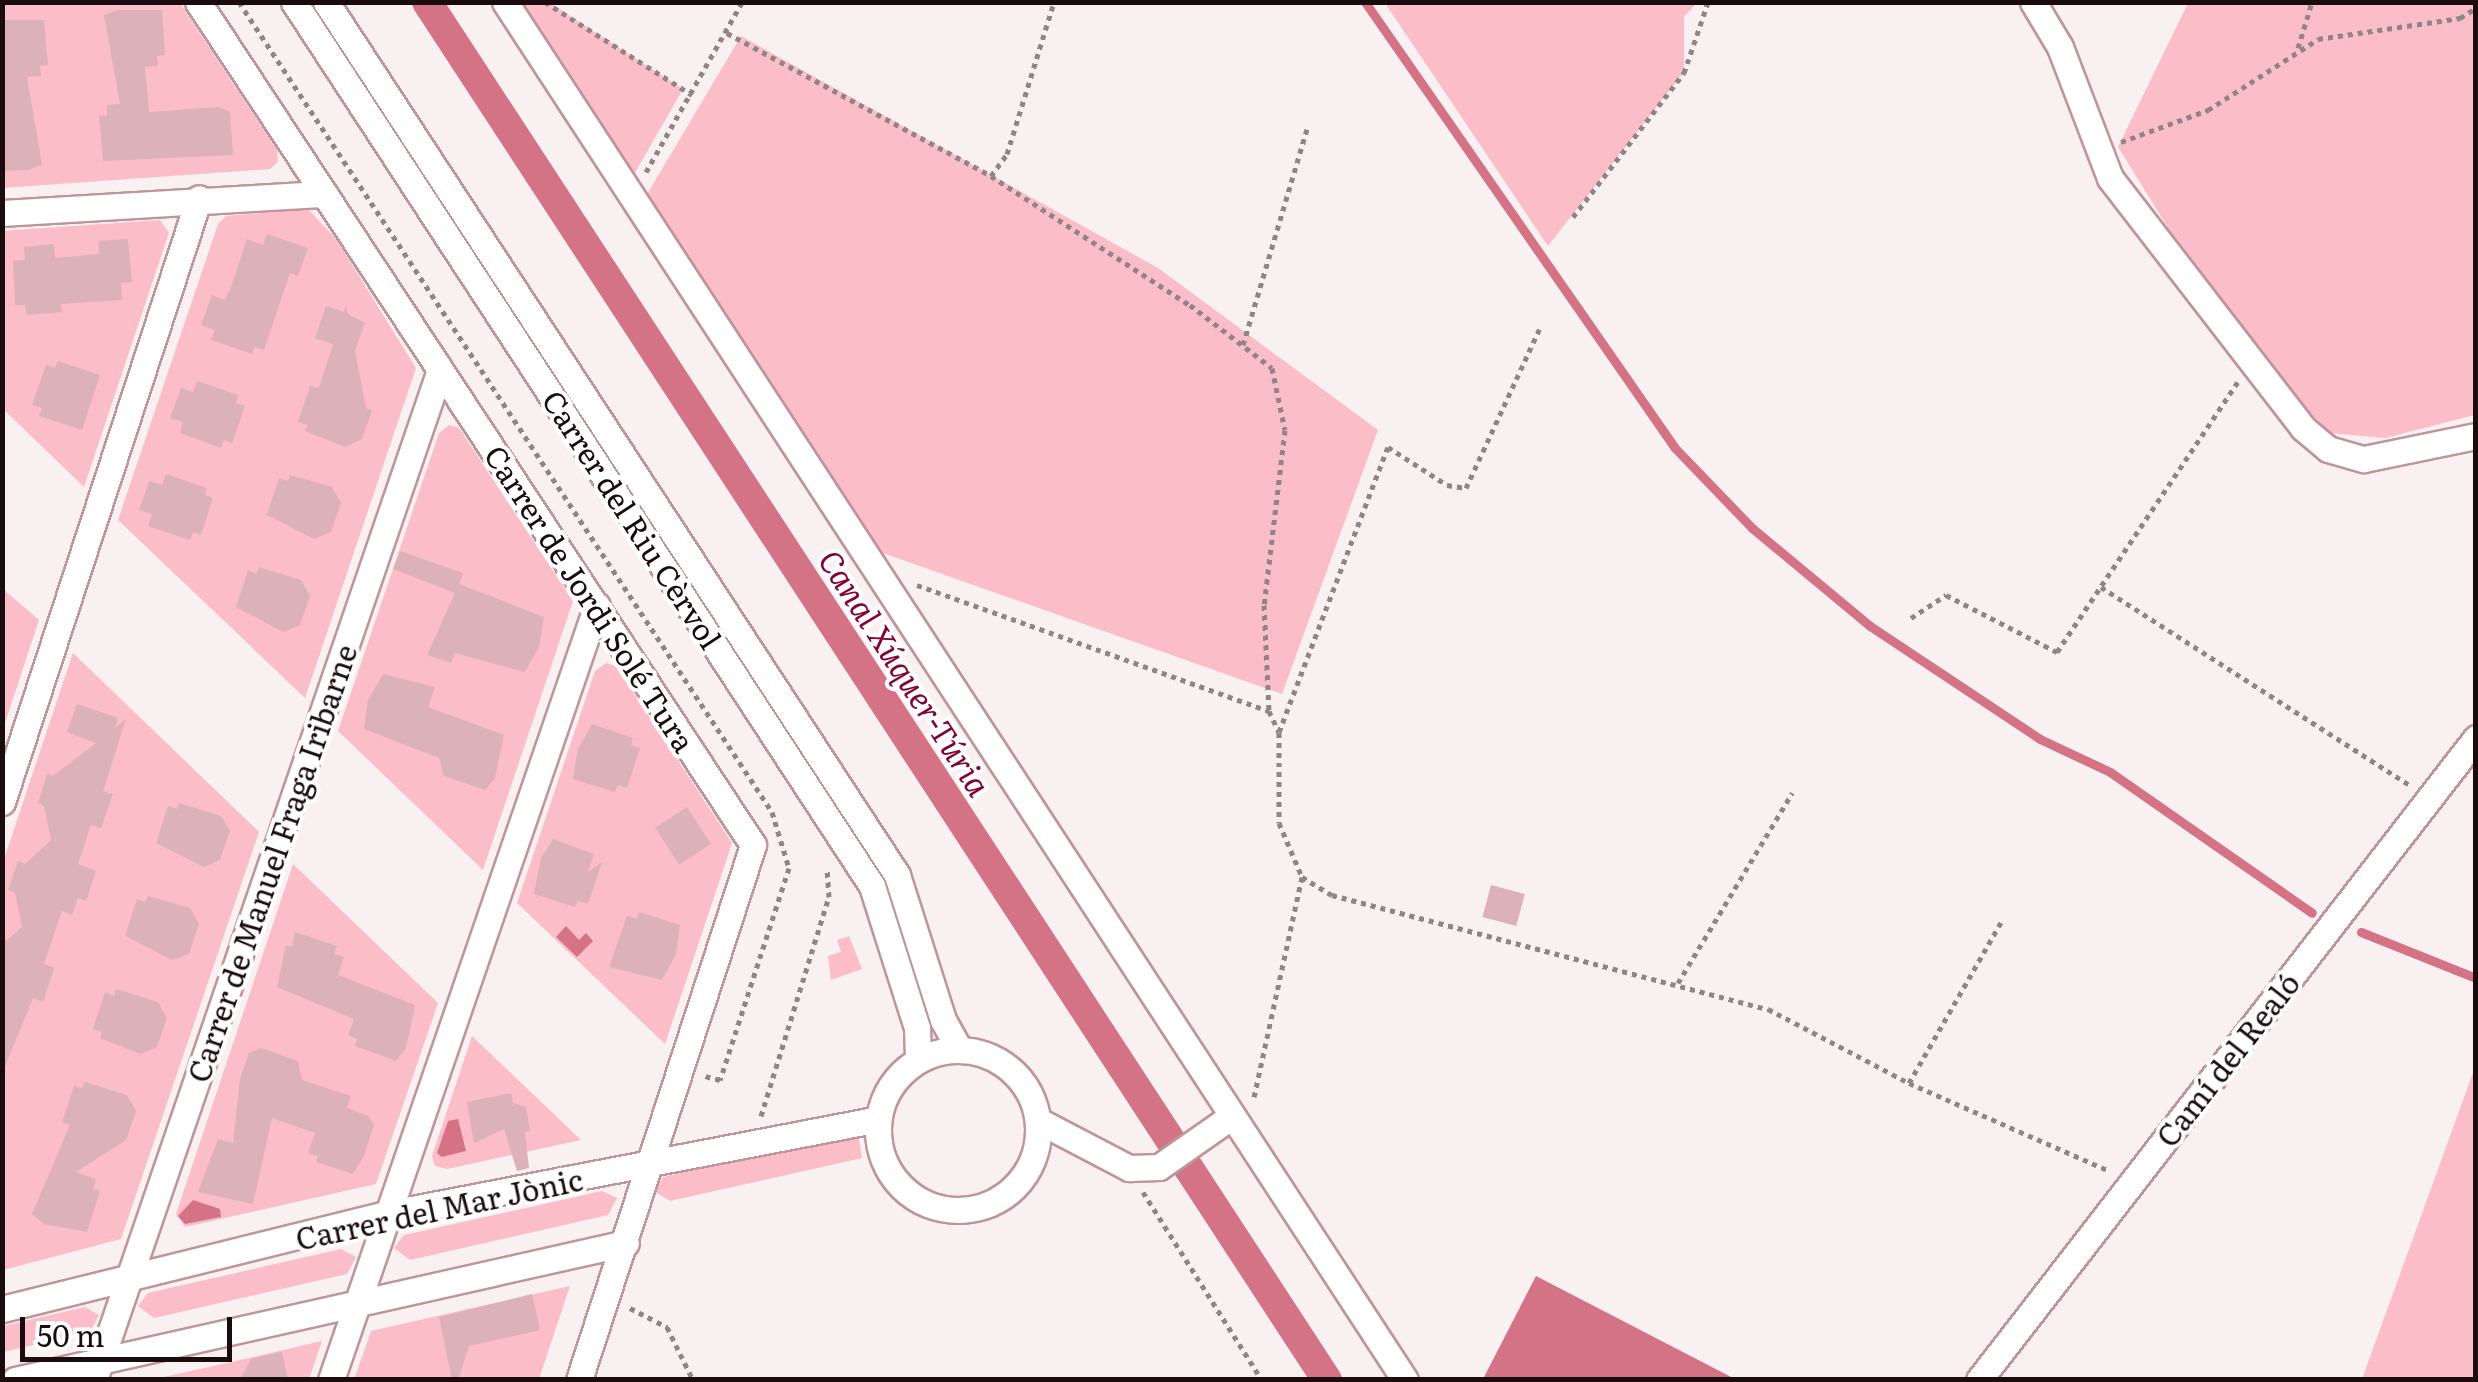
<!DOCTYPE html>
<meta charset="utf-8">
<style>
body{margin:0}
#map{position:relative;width:2478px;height:1382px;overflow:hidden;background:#f9f0f1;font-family:Literata,serif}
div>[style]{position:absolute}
.green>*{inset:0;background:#fbbdc7}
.water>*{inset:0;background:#d47286}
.stream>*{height:9px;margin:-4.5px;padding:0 4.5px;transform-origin:4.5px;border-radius:4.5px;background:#d47286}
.canal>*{height:30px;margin:-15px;padding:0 15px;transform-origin:15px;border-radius:15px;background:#d47286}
.building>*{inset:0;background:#dcb2b8;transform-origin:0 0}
.path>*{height:5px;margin-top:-2.5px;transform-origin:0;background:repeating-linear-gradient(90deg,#908486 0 5px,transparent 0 10px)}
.roads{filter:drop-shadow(2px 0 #be959b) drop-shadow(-2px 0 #be959b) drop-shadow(0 2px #be959b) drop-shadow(0 -2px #be959b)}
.street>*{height:25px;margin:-12.5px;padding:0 12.5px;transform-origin:12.5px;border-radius:12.5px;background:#fff}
.street>.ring{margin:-12.5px;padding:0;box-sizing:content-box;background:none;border:25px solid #fff;border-radius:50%}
span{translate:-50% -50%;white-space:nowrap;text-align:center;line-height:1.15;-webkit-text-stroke:8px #fff;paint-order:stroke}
.street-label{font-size:30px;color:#190b0e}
.water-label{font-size:32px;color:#820435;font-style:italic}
.frame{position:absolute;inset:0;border:5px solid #190b0e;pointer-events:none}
.scale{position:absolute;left:20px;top:1317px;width:212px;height:45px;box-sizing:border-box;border:5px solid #190b0e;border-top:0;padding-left:12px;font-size:30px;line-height:35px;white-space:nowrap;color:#190b0e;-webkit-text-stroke:8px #fff;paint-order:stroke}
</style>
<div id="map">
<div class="green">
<i style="clip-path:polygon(180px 3px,277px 150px,278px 162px,270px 169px,3px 188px,3px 4px)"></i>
<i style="clip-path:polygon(519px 3px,550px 3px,683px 89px,633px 176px)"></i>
<i style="clip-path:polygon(1385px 3px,1697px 3px,1684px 17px,1684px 72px,1548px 246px)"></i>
<i style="clip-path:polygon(2188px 3px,2475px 3px,2475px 415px,2385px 438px,2329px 433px,2229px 326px,2118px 147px)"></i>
<i style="clip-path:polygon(741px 36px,1158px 268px,1378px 430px,1282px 694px,880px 552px,646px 196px)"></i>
<i style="clip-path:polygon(308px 209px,336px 239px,416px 368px,305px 698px,118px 520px,218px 224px,226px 216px)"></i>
<i style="clip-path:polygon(160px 220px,169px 233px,84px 487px,3px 409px,2px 231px)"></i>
<i style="clip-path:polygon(449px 425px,459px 428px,573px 601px,483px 870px,338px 731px,439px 433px)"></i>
<i style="clip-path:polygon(3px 589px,39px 620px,3px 729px)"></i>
<i style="clip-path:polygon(73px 653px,259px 832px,121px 1239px,3px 1270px,3px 862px)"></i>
<i style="clip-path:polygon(606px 663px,616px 666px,732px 843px,665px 1044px,517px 903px,595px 671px)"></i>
<i style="clip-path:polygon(293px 864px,438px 1003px,376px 1184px,185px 1227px,176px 1214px)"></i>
<i style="clip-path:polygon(849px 936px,862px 969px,831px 980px,828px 956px,841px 952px,837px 940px)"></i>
<i style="clip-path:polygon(472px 1036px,581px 1140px,447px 1169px,435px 1166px,432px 1156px)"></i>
<i style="clip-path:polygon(2475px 1067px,2475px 1379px,2362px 1379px)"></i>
<i style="clip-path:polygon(858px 1133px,862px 1158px,670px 1201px,655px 1192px,663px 1177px)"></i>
<i style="clip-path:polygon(602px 1191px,617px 1198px,608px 1215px,410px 1260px,394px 1248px,404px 1235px)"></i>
<i style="clip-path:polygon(341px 1249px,356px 1257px,347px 1274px,154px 1318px,138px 1306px,148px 1293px)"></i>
<i style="clip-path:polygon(570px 1286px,539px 1379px,354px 1380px,371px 1331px)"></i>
<i style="clip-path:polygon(85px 1307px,99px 1315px,90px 1332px,3px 1352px,3px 1326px)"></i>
<i style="clip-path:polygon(322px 1341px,309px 1379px,150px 1380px,236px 1361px)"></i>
</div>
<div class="water">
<i style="clip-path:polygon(566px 926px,579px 940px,586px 933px,593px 941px,577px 957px,556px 937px)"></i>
<i style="clip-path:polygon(458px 1119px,466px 1151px,442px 1157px,437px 1153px,448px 1121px)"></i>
<i style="clip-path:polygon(193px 1200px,220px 1209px,221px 1217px,185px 1224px,178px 1216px)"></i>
<i style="clip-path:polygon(1536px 1276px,1735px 1379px,1483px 1379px)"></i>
</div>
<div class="stream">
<i style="left:1365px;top:2px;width:543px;rotate:55.2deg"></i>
<i style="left:1675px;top:448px;width:111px;rotate:46.1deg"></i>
<i style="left:1752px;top:528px;width:153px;rotate:39.7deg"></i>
<i style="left:1870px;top:626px;width:204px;rotate:33.6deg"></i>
<i style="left:2040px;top:739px;width:77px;rotate:25.2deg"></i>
<i style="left:2110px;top:772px;width:246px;rotate:34.9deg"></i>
<i style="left:2361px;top:932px;width:124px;rotate:21.8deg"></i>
</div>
<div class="canal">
<i style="left:427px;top:2px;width:1646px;rotate:56.85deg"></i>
</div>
<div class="building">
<i style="clip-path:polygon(118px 10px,162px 10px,165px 55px,157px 56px,158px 66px,145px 67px,149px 112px,219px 107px,230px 112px,233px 155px,103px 161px,99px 116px,107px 115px,107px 105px,120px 104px,104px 15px)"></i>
<i style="clip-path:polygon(2px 20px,44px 20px,48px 65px,40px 66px,41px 76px,27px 77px,42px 165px,28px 170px,2px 171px)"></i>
<i style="clip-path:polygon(267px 234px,308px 248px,298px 276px,290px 273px,264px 350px,255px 347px,252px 354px,211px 340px,215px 330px,201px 325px,212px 295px,224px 300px,230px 290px,247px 239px,263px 245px)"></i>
<i style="clip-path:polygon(128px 239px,132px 282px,121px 283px,122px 300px,61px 304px,62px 312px,26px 315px,25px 305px,15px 305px,13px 261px,25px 260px,24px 247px,54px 244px,55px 258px,99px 254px,99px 241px)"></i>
<i style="clip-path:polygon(346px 305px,348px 314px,365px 323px,355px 351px,366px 408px,372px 411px,362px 439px,345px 447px,305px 431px,307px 425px,298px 422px,310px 386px,319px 388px,333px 344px,315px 338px,326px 306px,344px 312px)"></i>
<i style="clip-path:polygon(58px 361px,100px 375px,82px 430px,39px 416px,42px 408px,32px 405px,46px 365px,55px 368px)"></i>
<i style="clip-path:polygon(197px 381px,238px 395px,236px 403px,245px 406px,232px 443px,224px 440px,221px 448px,180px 433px,183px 422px,170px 418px,181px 388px,193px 392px)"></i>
<i style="clip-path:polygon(166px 474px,207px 488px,205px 495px,213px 498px,201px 535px,193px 532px,190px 540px,148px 526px,152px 514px,139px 510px,149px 481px,162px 485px)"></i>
<i style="clip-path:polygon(290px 475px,332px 487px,341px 503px,331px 532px,314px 539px,267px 515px,279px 478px,288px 481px)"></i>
<i style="clip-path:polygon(400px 551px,463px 573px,459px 584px,544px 617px,539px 647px,525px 672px,455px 653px,451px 663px,427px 655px,455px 593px,393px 569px)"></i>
<i style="clip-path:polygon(259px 567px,301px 580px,310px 596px,300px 625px,283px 632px,236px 607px,248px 570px,256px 574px)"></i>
<i style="clip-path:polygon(383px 674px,435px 687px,428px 707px,504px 735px,495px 778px,485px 790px,444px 776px,439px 758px,364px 729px,368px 700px)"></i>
<i style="clip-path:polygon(77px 704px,118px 718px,115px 728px,126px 719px,103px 791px,113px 794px,101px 828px,91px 825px,78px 864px,96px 871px,86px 901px,78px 898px,72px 915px,62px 911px,44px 964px,54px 968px,43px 1002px,33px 998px,2px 1074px,2px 944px,22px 927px,15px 893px,8px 890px,18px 861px,25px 864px,51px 840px,44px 806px,38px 803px,47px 774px,53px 776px,96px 743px,67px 732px)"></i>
<i style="clip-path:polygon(592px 724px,633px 738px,631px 745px,640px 748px,627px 788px,618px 785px,615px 792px,573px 779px,578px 749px)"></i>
<i style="clip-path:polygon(179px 803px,221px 816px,230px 831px,220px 860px,204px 867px,156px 843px,168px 806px,177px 809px)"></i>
<i style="left:687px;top:807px;width:44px;height:38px;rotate:57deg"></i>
<i style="clip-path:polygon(553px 839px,594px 854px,588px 872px,602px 862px,588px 904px,578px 901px,575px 907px,534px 894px,541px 858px)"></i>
<i style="left:1491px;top:885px;width:35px;height:33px;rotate:15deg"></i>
<i style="clip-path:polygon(148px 896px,190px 908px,199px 924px,189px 954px,172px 960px,125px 936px,137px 899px,145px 902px)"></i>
<i style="clip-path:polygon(639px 912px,680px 925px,676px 954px,662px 980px,609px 967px,627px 916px,637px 919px)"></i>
<i style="clip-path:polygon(295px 932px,337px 946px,334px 954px,344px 957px,338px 975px,415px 1005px,406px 1048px,396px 1061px,355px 1046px,357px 1039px,348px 1035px,354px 1019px,277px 987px,286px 945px,292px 947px)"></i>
<i style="clip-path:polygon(116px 989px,158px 1002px,167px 1018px,157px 1047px,141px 1054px,100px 1038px,102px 1032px,93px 1029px,105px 992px,114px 996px)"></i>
<i style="clip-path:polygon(261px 1048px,298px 1061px,302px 1080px,351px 1096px,347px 1108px,368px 1116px,374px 1125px,363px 1158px,353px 1174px,316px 1162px,318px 1156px,308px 1153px,315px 1133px,272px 1118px,253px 1204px,198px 1192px,218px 1139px,233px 1143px,240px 1079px,249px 1053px)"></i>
<i style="clip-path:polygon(85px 1082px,127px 1095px,136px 1111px,126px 1140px,76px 1172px,96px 1179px,93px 1189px,100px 1191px,87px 1232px,44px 1224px,32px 1214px,70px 1125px,62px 1122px,74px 1086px,82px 1088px)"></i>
<i style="clip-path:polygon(511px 1093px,513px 1103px,526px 1107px,530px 1131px,525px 1132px,529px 1168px,517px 1171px,504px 1129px,474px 1143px,467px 1102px)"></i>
<i style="clip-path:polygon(532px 1294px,540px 1330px,469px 1346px,458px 1380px,452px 1380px,439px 1317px)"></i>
<i style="clip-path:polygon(282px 1352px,288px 1380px,240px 1380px,251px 1359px)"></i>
</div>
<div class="path">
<i style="left:239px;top:2px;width:970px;rotate:56.65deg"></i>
<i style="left:772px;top:812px;width:59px;rotate:73.1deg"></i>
<i style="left:789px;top:868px;width:223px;rotate:108deg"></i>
<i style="left:720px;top:1080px;width:16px;rotate:-165deg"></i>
<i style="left:545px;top:2px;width:174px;rotate:32.3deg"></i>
<i style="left:727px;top:33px;width:300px;rotate:28.4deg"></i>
<i style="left:991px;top:176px;width:27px;rotate:-54deg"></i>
<i style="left:1007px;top:154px;width:159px;rotate:-72.8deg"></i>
<i style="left:2298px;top:48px;width:48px;rotate:-73.1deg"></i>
<i style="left:2121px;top:142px;width:93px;rotate:-20.2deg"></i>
<i style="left:2208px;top:110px;width:131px;rotate:-32.8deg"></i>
<i style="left:2318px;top:39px;width:144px;rotate:-8.4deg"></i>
<i style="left:2460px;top:18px;width:19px;rotate:-32deg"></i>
<i style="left:646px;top:172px;width:195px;rotate:-60.5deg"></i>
<i style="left:991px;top:176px;width:237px;rotate:33deg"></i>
<i style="left:1190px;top:305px;width:103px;rotate:37.5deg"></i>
<i style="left:1272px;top:368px;width:63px;rotate:78.2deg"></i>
<i style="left:1285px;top:430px;width:176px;rotate:96.8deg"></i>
<i style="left:1264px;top:605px;width:106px;rotate:87.3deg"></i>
<i style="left:1573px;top:217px;width:182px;rotate:-52.4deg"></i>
<i style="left:1684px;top:73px;width:75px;rotate:-71.3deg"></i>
<i style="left:1243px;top:345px;width:229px;rotate:-73.5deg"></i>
<i style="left:917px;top:585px;width:374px;rotate:19.7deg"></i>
<i style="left:1269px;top:711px;width:23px;rotate:65deg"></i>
<i style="left:1279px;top:732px;width:91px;rotate:90deg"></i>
<i style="left:1279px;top:823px;width:59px;rotate:66.9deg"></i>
<i style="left:1302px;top:877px;width:229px;rotate:102.3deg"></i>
<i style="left:2101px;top:587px;width:367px;rotate:32.7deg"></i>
<i style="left:1911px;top:618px;width:42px;rotate:-33.3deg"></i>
<i style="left:1946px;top:595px;width:125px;rotate:27.2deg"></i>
<i style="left:2057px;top:652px;width:325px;rotate:-56.2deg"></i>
<i style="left:1279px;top:732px;width:305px;rotate:-69.1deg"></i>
<i style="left:1388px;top:447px;width:70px;rotate:32.8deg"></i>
<i style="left:1447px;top:485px;width:19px;rotate:9deg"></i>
<i style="left:1466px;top:488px;width:176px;rotate:-65.2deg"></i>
<i style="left:1302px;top:877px;width:35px;rotate:31deg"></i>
<i style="left:1332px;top:895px;width:451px;rotate:14.7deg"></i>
<i style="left:1768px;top:1009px;width:159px;rotate:27.7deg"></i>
<i style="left:1909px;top:1083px;width:216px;rotate:23.7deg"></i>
<i style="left:1678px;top:983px;width:222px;rotate:-59deg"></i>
<i style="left:1909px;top:1083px;width:189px;rotate:-60.2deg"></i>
<i style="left:761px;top:1116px;width:229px;rotate:-72.8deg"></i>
<i style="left:829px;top:897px;width:29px;rotate:-94deg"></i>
<i style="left:1143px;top:1192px;width:222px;rotate:57.7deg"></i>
<i style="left:630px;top:1308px;width:42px;rotate:27.2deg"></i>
<i style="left:667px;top:1327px;width:59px;rotate:63.9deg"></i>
</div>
<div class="roads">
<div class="street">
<i style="left:198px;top:2px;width:1009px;rotate:56.64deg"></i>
<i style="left:753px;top:845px;width:563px;rotate:108.02deg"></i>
<i style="left:294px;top:2px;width:1056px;rotate:56.82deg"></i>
<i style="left:872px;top:886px;width:149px;rotate:72.4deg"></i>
<i style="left:917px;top:1028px;width:32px;rotate:88deg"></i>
<i style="left:326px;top:2px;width:1043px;rotate:56.81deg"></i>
<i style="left:897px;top:875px;width:152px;rotate:72.4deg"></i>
<i style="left:943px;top:1020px;width:33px;rotate:61deg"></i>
<i style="left:505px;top:2px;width:1646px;rotate:56.85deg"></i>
<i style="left:2033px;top:2px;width:52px;rotate:59deg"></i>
<i style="left:2060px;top:47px;width:140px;rotate:69.1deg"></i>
<i style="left:2110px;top:178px;width:316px;rotate:52.3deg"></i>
<i style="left:2303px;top:428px;width:33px;rotate:40deg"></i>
<i style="left:2328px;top:449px;width:37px;rotate:16deg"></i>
<i style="left:2364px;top:459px;width:114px;rotate:-11.6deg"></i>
<i style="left:2px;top:213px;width:323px;rotate:-3.4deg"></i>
<i style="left:2px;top:802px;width:635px;rotate:-71.94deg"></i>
<i class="ring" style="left:878px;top:1050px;width:135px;height:135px"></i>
<i style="left:1039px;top:1121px;width:102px;rotate:27.6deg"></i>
<i style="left:1129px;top:1168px;width:30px;rotate:-2deg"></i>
<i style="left:1159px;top:1167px;width:89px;rotate:-34.9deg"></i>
<i style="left:2px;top:1309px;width:401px;rotate:-13.9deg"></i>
<i style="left:391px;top:1213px;width:496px;rotate:-10.9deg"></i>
<i style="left:15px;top:1380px;width:626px;rotate:-12.64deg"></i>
<i style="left:94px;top:1380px;width:1068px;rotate:-71.09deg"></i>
<i style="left:331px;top:1380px;width:819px;rotate:-71.06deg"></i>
<i style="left:1979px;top:1380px;width:812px;rotate:-52.25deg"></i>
</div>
</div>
<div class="street-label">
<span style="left:633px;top:519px;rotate:57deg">Carrer del Riu Cèrvol</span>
<span style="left:591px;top:598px;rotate:57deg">Carrer de Jordi Solé Tura</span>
<span style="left:271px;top:863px;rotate:-71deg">Carrer de Manuel Fraga Iribarne</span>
<span style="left:2227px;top:1059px;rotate:-52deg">Camí del Realó</span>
<span style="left:439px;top:1208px;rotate:-12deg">Carrer del Mar Jònic</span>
</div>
<div class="water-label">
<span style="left:906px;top:672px;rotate:57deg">Canal Xúquer-Túria</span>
</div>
<div class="frame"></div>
<div class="scale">50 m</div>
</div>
